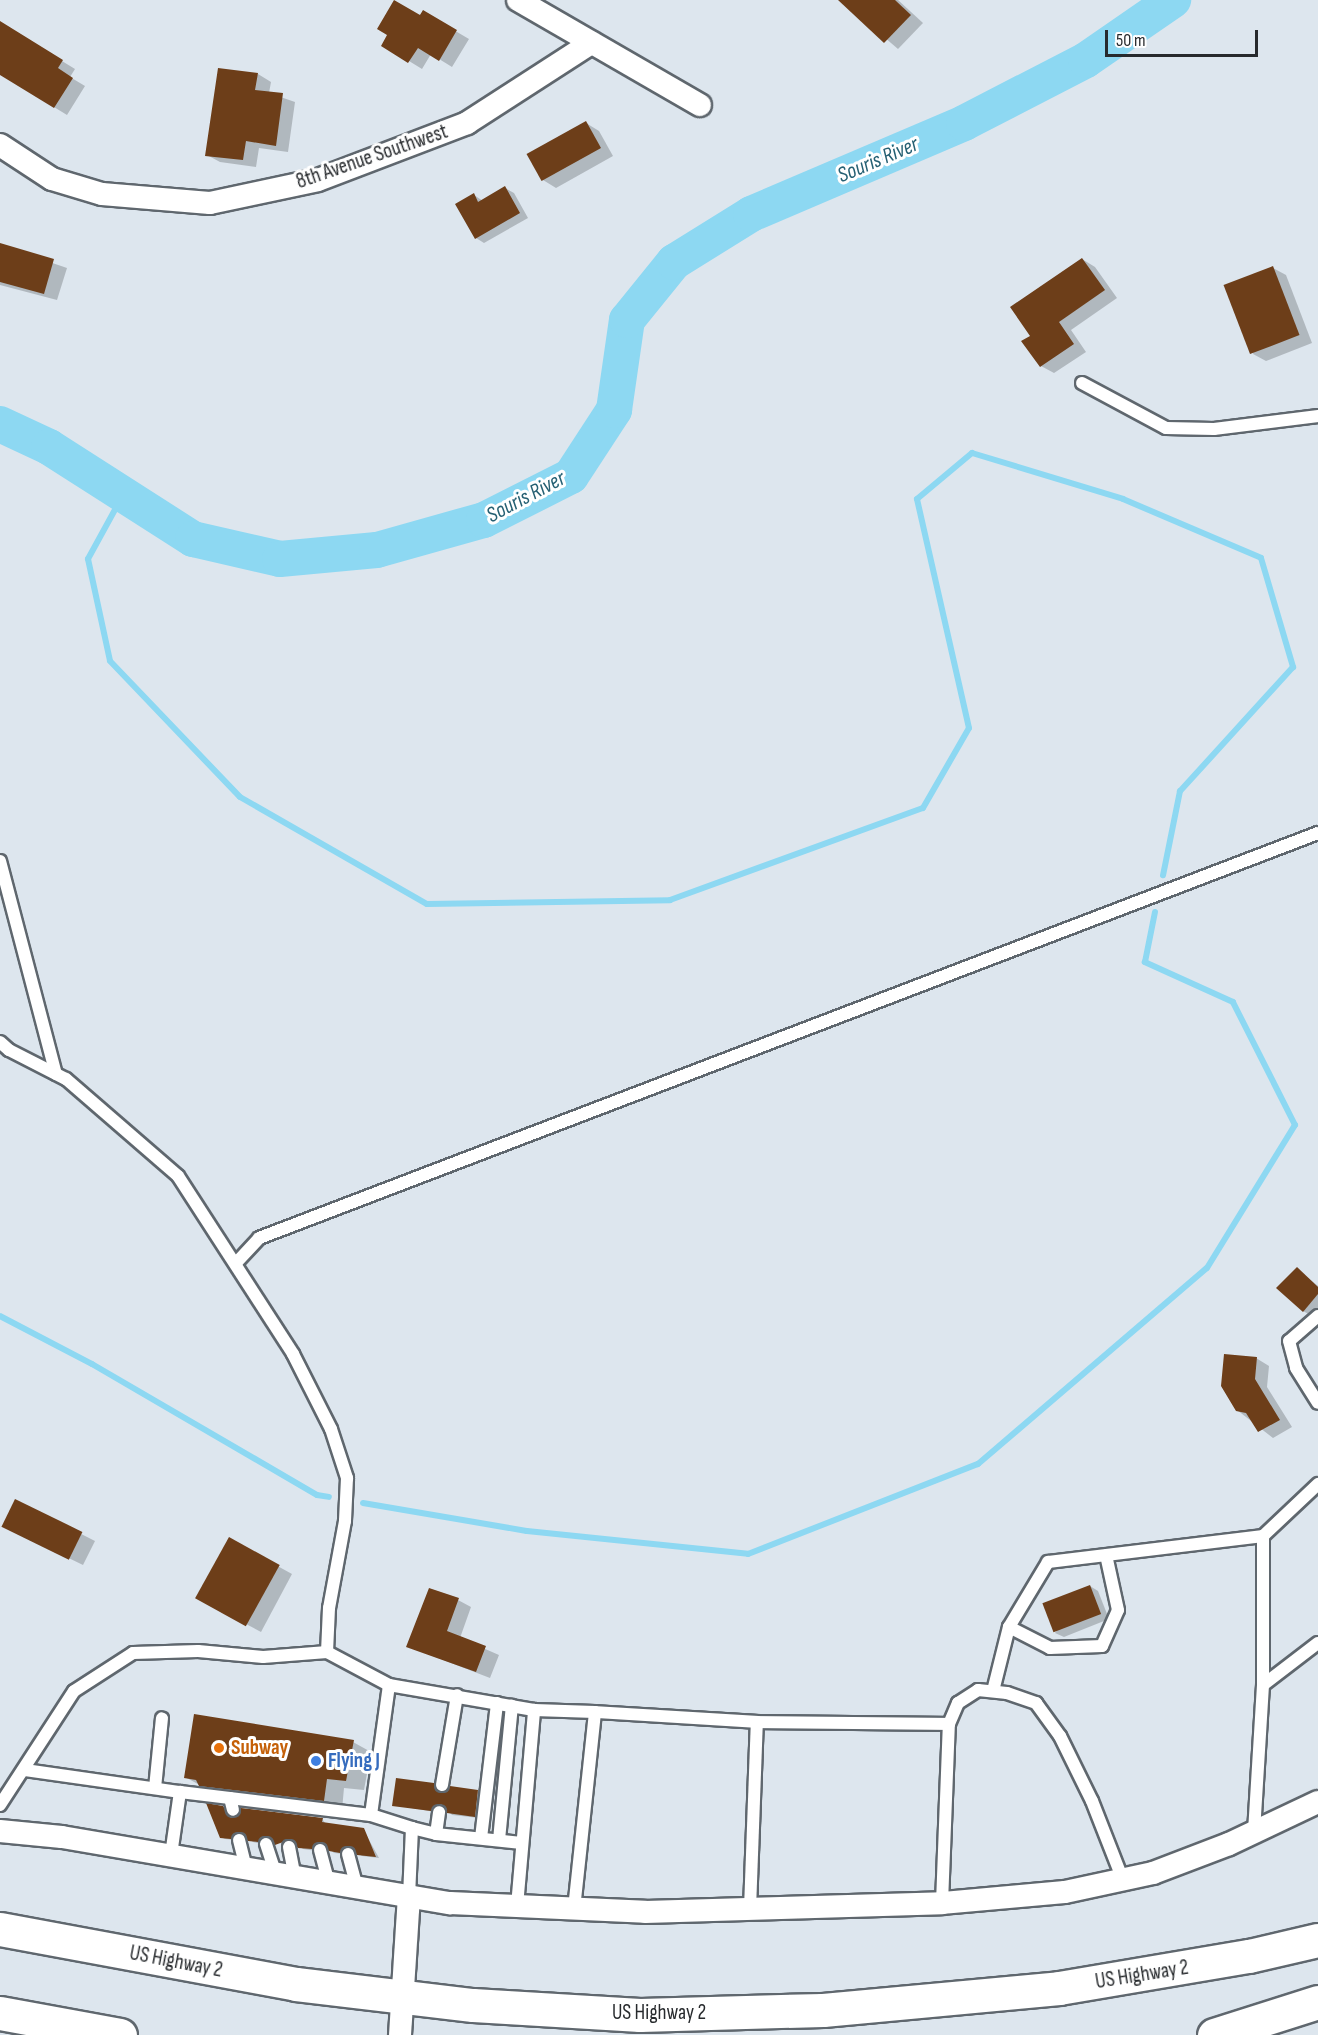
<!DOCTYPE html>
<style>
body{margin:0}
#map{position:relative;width:1318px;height:2035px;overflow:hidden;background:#dde6ee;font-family:"Sofia Sans Condensed",sans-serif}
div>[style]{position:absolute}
.shadow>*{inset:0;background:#0003}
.stream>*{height:6px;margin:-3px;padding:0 3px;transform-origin:3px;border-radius:3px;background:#8dd8f2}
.river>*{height:36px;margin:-18px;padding:0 18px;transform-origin:18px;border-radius:18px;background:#8dd8f2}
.building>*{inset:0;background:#6d3e19;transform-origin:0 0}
.roads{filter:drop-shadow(2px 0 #5f676e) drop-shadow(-2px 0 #5f676e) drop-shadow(0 2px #5f676e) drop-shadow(0 -2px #5f676e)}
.service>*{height:12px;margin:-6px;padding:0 6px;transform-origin:6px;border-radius:6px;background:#fff}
.minor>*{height:22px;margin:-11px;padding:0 11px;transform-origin:11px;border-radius:11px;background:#fff}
.trunk>*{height:33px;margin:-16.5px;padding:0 16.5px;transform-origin:16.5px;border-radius:16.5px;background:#fff}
.dots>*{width:16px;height:16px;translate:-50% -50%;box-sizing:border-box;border:3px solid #fff;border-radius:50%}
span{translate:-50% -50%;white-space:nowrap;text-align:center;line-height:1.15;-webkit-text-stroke:6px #fff;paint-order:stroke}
.street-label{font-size:21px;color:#272a2d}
.food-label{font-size:21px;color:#c56008;font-weight:700}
.left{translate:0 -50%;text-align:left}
.shop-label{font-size:21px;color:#366cbe;font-weight:700}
.water-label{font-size:22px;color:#256073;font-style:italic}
.scale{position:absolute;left:1105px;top:30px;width:153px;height:27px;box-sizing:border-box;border:3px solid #272a2d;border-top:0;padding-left:8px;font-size:18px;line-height:21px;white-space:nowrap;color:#272a2d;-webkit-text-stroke:4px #fff;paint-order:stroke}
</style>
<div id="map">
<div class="shadow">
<i style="clip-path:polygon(841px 0,898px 0,923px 23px,898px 49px)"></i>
<i style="clip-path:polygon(423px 12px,469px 39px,452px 67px,431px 54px,422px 69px,383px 45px)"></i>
<i style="clip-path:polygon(0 23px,75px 69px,70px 77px,85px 86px,67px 115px,0 74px)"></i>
<i style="clip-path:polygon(258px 74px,271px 82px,269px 93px,295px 102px,288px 152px,259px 148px,256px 167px,220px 162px,207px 155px)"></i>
<i style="clip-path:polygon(586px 123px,599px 131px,613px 156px,556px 188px,543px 180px)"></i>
<i style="clip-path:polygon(505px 188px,514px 193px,528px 218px,484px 243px,476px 238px,474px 195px,483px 201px)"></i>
<i style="clip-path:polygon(0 245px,67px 268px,57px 300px,0 285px)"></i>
<i style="clip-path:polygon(1082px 259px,1095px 267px,1117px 298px,1071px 330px,1086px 352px,1054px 373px,1041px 366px)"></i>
<i style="clip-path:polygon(1273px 268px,1286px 275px,1312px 343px,1266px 361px,1253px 354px)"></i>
<i style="clip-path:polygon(1297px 1269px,1318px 1286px,1318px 1309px,1312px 1316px,1303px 1311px)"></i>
<i style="clip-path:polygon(1256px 1358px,1269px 1366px,1267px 1387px,1292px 1427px,1273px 1438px,1237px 1410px)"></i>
<i style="clip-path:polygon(16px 1501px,95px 1541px,83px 1565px,17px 1533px)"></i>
<i style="clip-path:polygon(229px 1539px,292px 1574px,261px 1632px,210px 1605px)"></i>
<i style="clip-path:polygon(1090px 1586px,1098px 1591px,1109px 1619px,1064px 1637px,1055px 1633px)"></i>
<i style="clip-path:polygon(458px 1600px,471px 1607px,460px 1638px,499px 1655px,490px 1678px,407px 1646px)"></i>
<i style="clip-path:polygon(353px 1742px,371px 1752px,364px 1790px,344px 1788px,342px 1810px,218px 1795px,185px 1777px)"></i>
<i style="clip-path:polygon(438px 1787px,443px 1794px,451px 1787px,482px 1793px,479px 1818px,452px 1815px,444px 1806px,435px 1812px,394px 1805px)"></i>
<i style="clip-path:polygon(223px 1807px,233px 1819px,322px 1819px,326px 1824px,363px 1829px,379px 1858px,362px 1856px,353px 1848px,344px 1854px,334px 1853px,325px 1844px,316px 1851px,303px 1849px,294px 1841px,286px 1847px,271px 1837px,262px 1844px,253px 1842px,244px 1834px,235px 1840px,225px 1839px,221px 1837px)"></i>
</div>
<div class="stream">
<i style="left:123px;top:495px;width:73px;rotate:118.7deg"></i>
<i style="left:88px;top:559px;width:104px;rotate:77.8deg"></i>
<i style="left:110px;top:661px;width:188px;rotate:46.3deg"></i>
<i style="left:240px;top:797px;width:215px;rotate:29.8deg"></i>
<i style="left:427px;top:904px;width:243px;rotate:-0.9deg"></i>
<i style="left:670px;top:900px;width:269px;rotate:-20deg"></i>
<i style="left:923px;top:808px;width:92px;rotate:-60.1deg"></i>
<i style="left:969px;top:728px;width:235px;rotate:-102.8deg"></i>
<i style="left:917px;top:499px;width:72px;rotate:-39.9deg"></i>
<i style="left:972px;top:453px;width:158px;rotate:16.9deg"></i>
<i style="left:1123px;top:499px;width:150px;rotate:23.1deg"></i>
<i style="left:1261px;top:558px;width:114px;rotate:73.6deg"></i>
<i style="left:1293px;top:667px;width:168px;rotate:132.3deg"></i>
<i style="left:1180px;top:791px;width:86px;rotate:101.4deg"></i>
<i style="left:0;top:1316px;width:104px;rotate:27.6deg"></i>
<i style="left:92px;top:1364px;width:260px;rotate:30.2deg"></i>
<i style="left:317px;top:1495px;width:12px;rotate:9deg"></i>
<i style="left:363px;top:1503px;width:166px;rotate:9.7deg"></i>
<i style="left:527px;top:1531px;width:222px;rotate:5.9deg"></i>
<i style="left:748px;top:1554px;width:247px;rotate:-21.4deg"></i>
<i style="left:978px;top:1464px;width:301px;rotate:-40.6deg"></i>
<i style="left:1207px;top:1268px;width:168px;rotate:-58.4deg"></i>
<i style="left:1295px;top:1125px;width:138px;rotate:-116.8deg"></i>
<i style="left:1233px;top:1002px;width:97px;rotate:-155.6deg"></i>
<i style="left:1145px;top:962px;width:51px;rotate:-78.7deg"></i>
</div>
<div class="river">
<i style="left:0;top:424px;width:54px;rotate:25.1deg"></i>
<i style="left:49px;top:447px;width:171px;rotate:32.6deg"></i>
<i style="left:193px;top:539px;width:89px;rotate:12.9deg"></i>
<i style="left:280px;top:559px;width:97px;rotate:-5.3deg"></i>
<i style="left:377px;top:550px;width:111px;rotate:-15.7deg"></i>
<i style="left:484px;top:520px;width:97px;rotate:-26.8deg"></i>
<i style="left:571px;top:476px;width:79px;rotate:-56.9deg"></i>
<i style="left:614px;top:410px;width:91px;rotate:-81.8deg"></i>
<i style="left:627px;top:320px;width:75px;rotate:-51deg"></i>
<i style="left:674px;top:262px;width:91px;rotate:-31.9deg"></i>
<i style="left:751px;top:214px;width:232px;rotate:-23.1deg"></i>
<i style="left:964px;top:123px;width:137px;rotate:-27.3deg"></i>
<i style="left:1086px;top:60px;width:106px;rotate:-34.6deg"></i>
</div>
<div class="building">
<i style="clip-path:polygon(394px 0,420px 15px,423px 10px,457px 30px,439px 61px,418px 48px,408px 63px,381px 46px,387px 35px,377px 29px)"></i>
<i style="clip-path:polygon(838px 0,895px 0,911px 15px,884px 43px)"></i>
<i style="clip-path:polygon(0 21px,63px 60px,58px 68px,73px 78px,54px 108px,0 75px)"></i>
<i style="clip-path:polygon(218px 68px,258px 73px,255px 90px,283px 93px,276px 146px,246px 141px,243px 160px,205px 156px)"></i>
<i style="left:586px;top:121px;width:31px;height:68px;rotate:61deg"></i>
<i style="clip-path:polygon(505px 186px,520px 213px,475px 239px,455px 204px,474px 193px,478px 202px)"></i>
<i style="clip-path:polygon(0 243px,54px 259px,44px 294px,0 282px)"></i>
<i style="clip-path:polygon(1082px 258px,1105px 290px,1059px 322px,1074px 344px,1040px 367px,1021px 341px,1030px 336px,1010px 307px)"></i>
<i style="left:1273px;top:266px;width:74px;height:53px;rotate:69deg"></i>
<i style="clip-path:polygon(1297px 1267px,1318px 1287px,1318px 1294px,1303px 1312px,1276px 1288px)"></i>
<i style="clip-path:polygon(1224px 1354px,1257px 1357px,1255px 1379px,1280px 1420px,1258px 1432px,1246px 1413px,1236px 1411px,1221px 1386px)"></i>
<i style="left:15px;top:1499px;width:75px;height:31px;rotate:26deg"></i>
<i style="left:229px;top:1537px;width:58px;height:70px;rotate:29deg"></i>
<i style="left:1090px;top:1585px;width:31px;height:51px;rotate:69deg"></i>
<i style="clip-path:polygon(429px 1588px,459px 1598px,447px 1631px,486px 1646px,476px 1672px,406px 1647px)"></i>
<i style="clip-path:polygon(194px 1714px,354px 1740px,346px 1781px,327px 1779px,324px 1801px,199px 1786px,196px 1780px,184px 1778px)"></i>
<i style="clip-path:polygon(396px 1778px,434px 1783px,441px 1793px,450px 1786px,478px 1790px,475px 1817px,447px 1813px,441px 1804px,431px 1811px,392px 1806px)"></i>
<i style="clip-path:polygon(206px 1803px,223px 1806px,231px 1818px,239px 1815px,241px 1808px,323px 1818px,322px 1822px,364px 1828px,376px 1857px,357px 1855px,350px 1846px,340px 1853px,329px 1851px,322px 1842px,312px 1849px,298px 1848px,291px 1839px,275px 1845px,267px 1836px,258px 1842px,248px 1841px,241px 1832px,231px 1839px,220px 1838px)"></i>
</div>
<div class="roads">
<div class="service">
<i style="left:1082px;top:383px;width:95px;rotate:28.2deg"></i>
<i style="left:1166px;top:428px;width:48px;rotate:1.2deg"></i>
<i style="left:1214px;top:429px;width:105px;rotate:-7.1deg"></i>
<i style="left:0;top:861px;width:220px;rotate:75.3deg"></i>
<i style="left:0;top:1042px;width:12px;rotate:42deg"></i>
<i style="left:9px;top:1050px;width:64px;rotate:27deg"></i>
<i style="left:66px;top:1079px;width:148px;rotate:40.9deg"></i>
<i style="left:178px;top:1176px;width:212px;rotate:57.1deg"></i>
<i style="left:293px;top:1354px;width:84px;rotate:63.1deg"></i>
<i style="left:331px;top:1429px;width:52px;rotate:71.9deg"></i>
<i style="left:347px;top:1478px;width:43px;rotate:92.7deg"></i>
<i style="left:345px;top:1521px;width:88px;rotate:100.4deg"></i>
<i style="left:329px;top:1608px;width:44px;rotate:92.6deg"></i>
<i style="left:327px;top:1652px;width:64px;rotate:175.5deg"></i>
<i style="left:263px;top:1657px;width:65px;rotate:-174.7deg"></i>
<i style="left:198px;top:1651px;width:65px;rotate:178.2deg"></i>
<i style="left:133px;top:1653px;width:70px;rotate:147.2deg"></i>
<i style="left:74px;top:1691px;width:136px;rotate:123deg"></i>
<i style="left:236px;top:1263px;width:34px;rotate:-47deg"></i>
<i style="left:259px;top:1238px;width:1134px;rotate:-20.93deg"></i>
<i style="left:1318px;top:1316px;width:38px;rotate:139deg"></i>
<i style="left:1289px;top:1341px;width:28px;rotate:75deg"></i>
<i style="left:1296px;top:1368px;width:41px;rotate:57.8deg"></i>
<i style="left:1009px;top:1627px;width:46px;rotate:27.1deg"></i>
<i style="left:1050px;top:1648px;width:52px;rotate:-2.2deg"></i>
<i style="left:1102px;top:1646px;width:39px;rotate:-66deg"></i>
<i style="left:1118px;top:1610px;width:56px;rotate:-102.3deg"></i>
<i style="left:327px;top:1652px;width:70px;rotate:28deg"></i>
<i style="left:389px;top:1685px;width:131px;rotate:97.9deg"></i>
<i style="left:389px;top:1685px;width:147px;rotate:9.8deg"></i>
<i style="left:1263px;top:1685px;width:69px;rotate:-37.4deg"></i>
<i style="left:993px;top:1691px;width:66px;rotate:-76deg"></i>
<i style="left:1009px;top:1627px;width:76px;rotate:-59deg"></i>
<i style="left:1048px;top:1562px;width:217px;rotate:-6.9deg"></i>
<i style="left:1263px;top:1536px;width:76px;rotate:-43.4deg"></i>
<i style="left:25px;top:1770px;width:157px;rotate:8.1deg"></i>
<i style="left:442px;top:1785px;width:91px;rotate:-80.5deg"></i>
<i style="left:155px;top:1788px;width:70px;rotate:-84.3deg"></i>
<i style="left:230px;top:1798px;width:12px;rotate:76deg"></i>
<i style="left:412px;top:1828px;width:25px;rotate:14deg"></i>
<i style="left:436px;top:1834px;width:86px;rotate:6deg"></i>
<i style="left:1254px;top:1832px;width:147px;rotate:-86.5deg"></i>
<i style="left:1263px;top:1685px;width:149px;rotate:-90deg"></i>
<i style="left:436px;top:1834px;width:22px;rotate:-82deg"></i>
<i style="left:481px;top:1838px;width:136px;rotate:-83.2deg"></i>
<i style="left:239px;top:1840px;width:29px;rotate:76deg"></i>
<i style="left:499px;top:1840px;width:135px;rotate:-84.5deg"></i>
<i style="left:266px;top:1844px;width:32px;rotate:72deg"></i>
<i style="left:289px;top:1847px;width:31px;rotate:79deg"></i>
<i style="left:320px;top:1850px;width:34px;rotate:75deg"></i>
<i style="left:348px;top:1854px;width:35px;rotate:75deg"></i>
<i style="left:171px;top:1855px;width:64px;rotate:-81.9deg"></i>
<i style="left:180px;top:1792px;width:192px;rotate:6.9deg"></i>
<i style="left:371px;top:1815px;width:43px;rotate:17.6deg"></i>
<i style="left:412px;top:1828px;width:68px;rotate:92.5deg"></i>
<i style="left:942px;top:1903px;width:179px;rotate:-87.8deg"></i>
<i style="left:949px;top:1724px;width:23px;rotate:-67deg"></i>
<i style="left:958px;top:1703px;width:24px;rotate:-33deg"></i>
<i style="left:978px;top:1690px;width:29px;rotate:6deg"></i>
<i style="left:1007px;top:1693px;width:31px;rotate:19deg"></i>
<i style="left:1036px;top:1703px;width:41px;rotate:54deg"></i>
<i style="left:1060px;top:1736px;width:72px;rotate:63.8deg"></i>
<i style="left:1092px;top:1801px;width:85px;rotate:68.6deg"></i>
<i style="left:517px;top:1906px;width:197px;rotate:-85deg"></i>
<i style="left:534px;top:1710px;width:61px;rotate:1.9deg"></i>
<i style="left:574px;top:1909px;width:198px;rotate:-83.9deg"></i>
<i style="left:595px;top:1712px;width:162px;rotate:3.5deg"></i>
<i style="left:750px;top:1909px;width:187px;rotate:-87.9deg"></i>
<i style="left:757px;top:1722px;width:192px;rotate:0.6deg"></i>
</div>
<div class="minor">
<i style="left:518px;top:0;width:210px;rotate:30deg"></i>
<i style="left:0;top:145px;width:62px;rotate:33.2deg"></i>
<i style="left:52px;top:179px;width:52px;rotate:16.7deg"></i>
<i style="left:102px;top:194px;width:108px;rotate:4.8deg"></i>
<i style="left:210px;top:203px;width:110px;rotate:-12deg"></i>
<i style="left:318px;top:180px;width:160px;rotate:-20.9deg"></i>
<i style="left:467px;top:123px;width:148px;rotate:-32.8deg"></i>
<i style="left:0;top:1831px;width:62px;rotate:5.5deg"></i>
<i style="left:62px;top:1837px;width:394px;rotate:9.7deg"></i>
<i style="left:450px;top:1903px;width:195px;rotate:2.6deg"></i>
<i style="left:645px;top:1912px;width:297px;rotate:-1.7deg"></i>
<i style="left:942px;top:1903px;width:123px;rotate:-5.1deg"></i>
<i style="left:1065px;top:1892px;width:90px;rotate:-12.2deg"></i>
<i style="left:1153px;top:1873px;width:81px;rotate:-20.9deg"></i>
<i style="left:1229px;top:1844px;width:98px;rotate:-25.3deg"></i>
<i style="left:400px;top:2035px;width:139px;rotate:-86.3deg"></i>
</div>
<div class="trunk">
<i style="left:0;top:1929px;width:301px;rotate:10.5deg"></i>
<i style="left:296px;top:1984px;width:178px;rotate:6.8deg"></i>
<i style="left:473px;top:2005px;width:167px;rotate:3.4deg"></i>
<i style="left:640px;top:2015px;width:183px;rotate:-1.6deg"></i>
<i style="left:823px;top:2010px;width:237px;rotate:-5.3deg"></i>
<i style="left:1059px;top:1988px;width:193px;rotate:-9.6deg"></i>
<i style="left:1249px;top:1956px;width:71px;rotate:-13.1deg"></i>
<i style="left:0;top:2013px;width:122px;rotate:10.4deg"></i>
<i style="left:1214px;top:2035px;width:109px;rotate:-17.6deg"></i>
</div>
</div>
<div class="dots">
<i style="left:219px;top:1748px;background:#e8710a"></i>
<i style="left:316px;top:1761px;background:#3f7fe0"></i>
</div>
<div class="street-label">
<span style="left:372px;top:157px;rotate:-19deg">8th Avenue Southwest</span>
<span style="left:176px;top:1962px;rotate:11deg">US Highway 2</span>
<span style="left:1142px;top:1975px;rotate:-9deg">US Highway 2</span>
<span style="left:659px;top:2013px">US Highway 2</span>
</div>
<div class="food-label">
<span class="left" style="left:231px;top:1748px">Subway</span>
</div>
<div class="shop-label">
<span class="left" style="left:328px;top:1761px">Flying J</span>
</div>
<div class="water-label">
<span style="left:878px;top:160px;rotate:-23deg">Souris River</span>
<span style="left:526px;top:497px;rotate:-28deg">Souris River</span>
</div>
<div class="scale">50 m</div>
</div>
